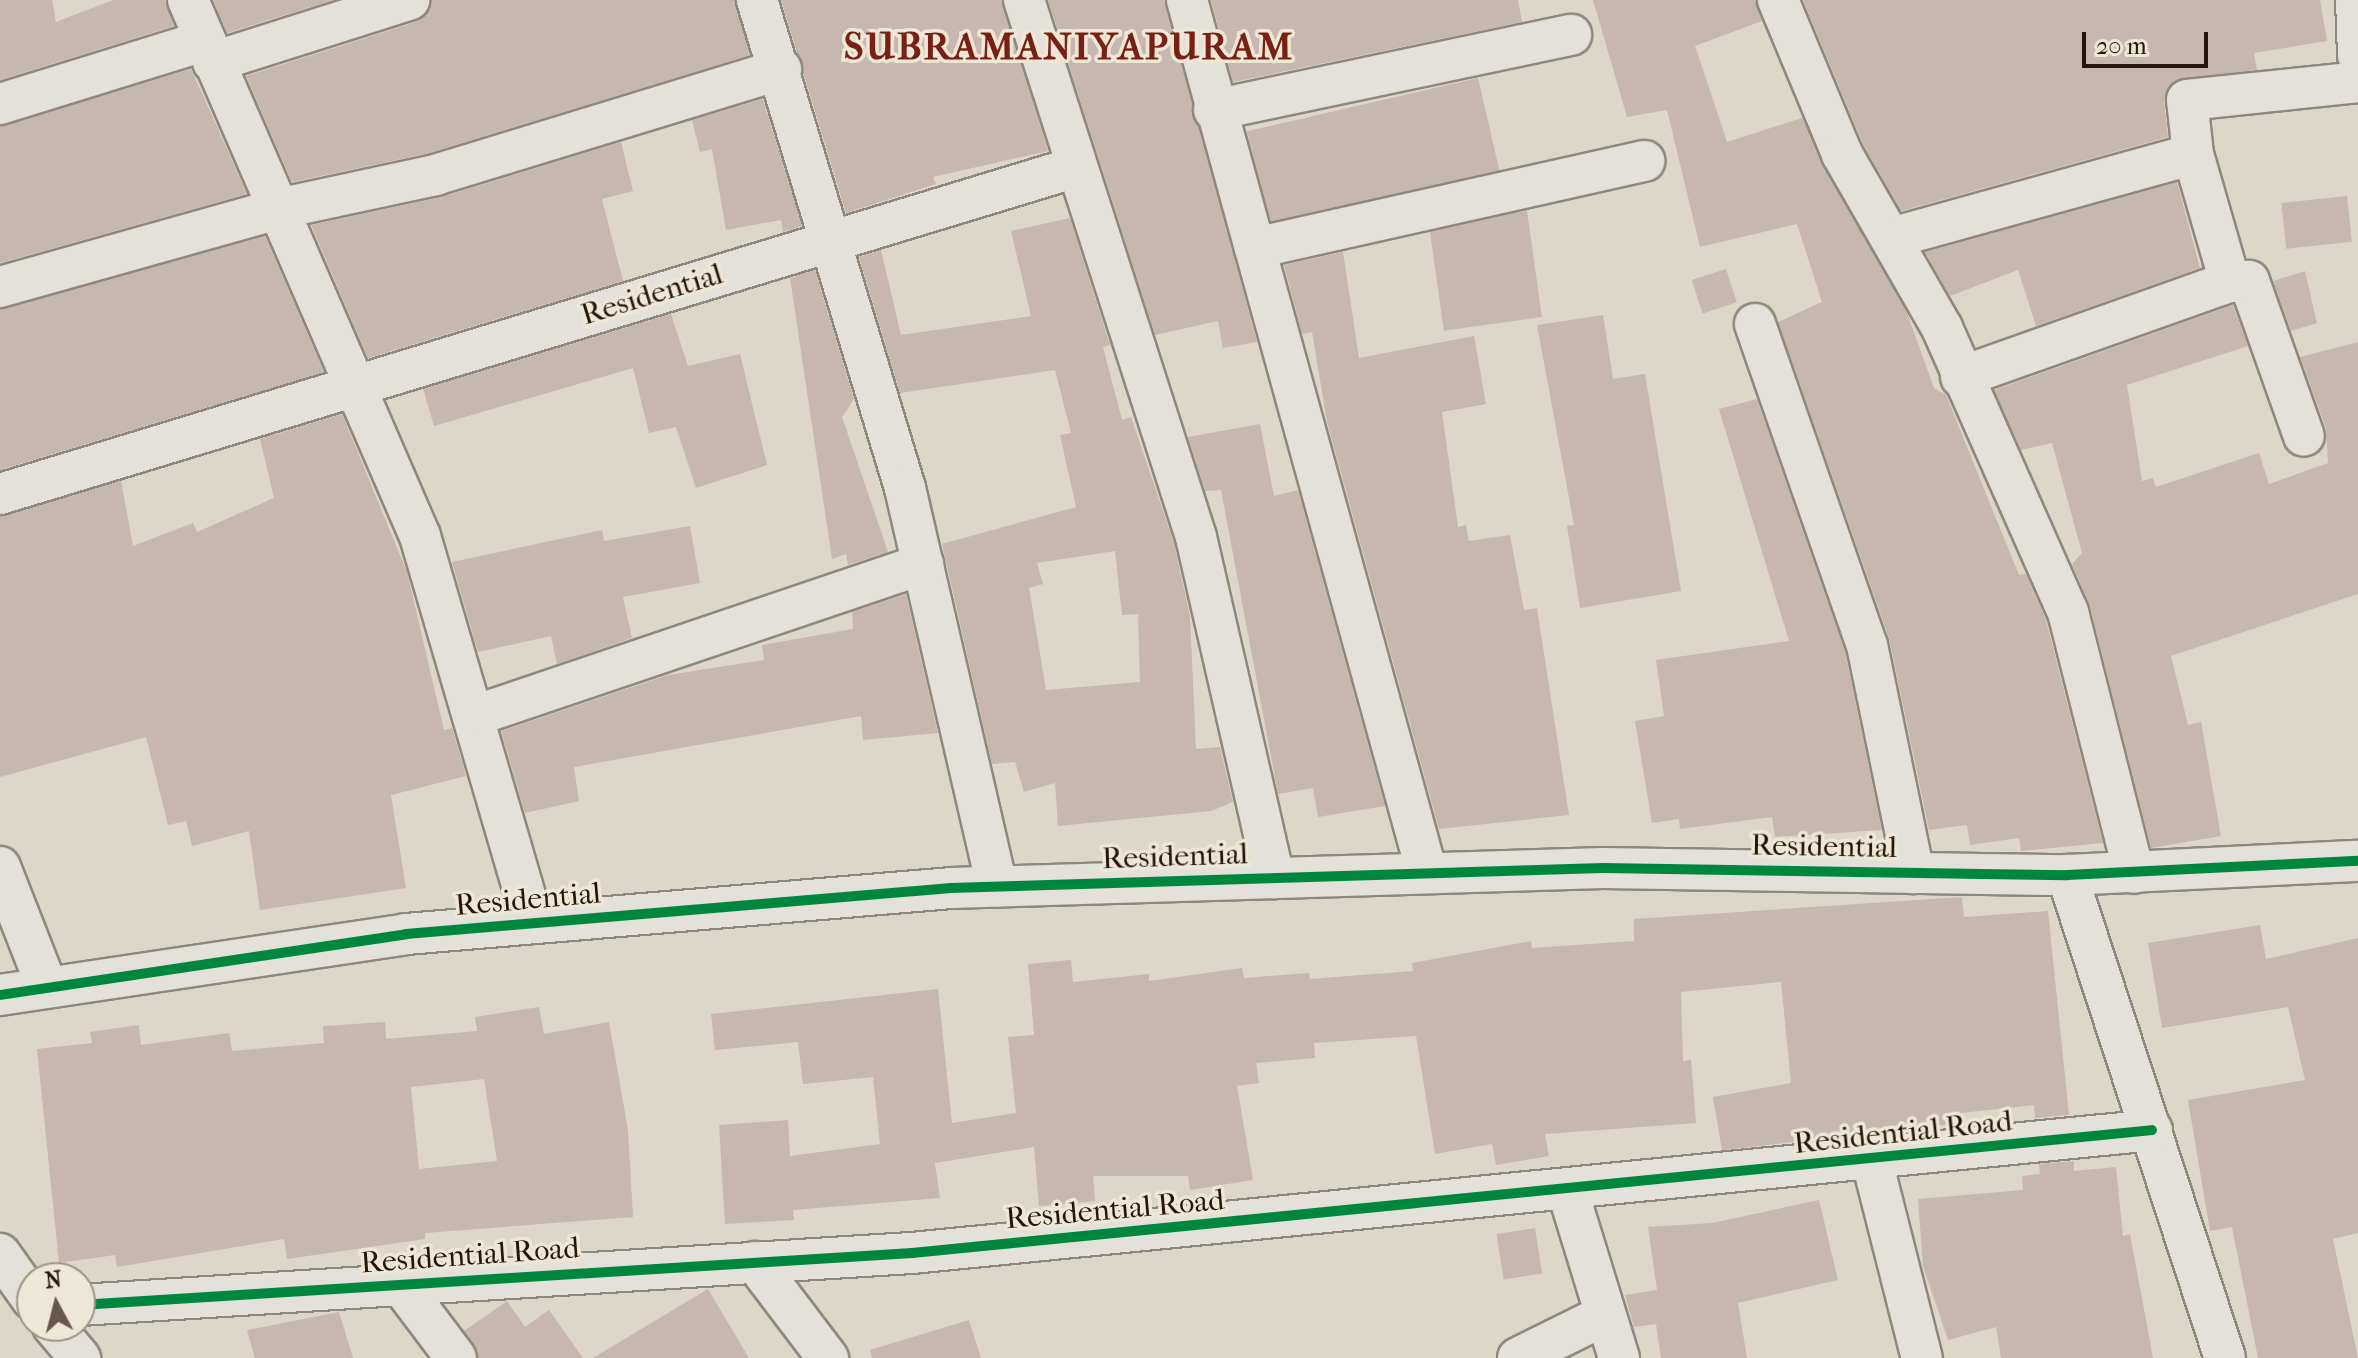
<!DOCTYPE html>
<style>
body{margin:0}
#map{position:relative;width:2358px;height:1358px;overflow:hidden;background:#dcd7c7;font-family:"IM FELL French Canon",serif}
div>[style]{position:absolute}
.building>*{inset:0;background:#c7b7ae;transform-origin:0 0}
.roads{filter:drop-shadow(2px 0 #8d887d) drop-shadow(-2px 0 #8d887d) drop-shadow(0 2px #8d887d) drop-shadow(0 -2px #8d887d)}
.street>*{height:40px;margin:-20px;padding:0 20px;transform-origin:20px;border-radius:20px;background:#e4e1da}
.cycleway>*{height:10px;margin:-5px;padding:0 5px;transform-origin:5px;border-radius:5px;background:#00873e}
span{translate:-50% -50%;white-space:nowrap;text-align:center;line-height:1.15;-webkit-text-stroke:7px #ede8d5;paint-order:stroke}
.street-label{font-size:30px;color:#26150a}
.district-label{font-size:38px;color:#7a1f14;font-weight:700;letter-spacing:2px}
.north{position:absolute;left:16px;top:1262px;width:80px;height:80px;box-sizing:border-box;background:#ede8d5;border:2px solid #9d9484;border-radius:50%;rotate:353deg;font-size:22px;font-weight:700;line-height:32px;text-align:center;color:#26150a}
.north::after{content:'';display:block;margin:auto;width:28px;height:36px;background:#66594c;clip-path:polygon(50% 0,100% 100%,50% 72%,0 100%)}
.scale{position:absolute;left:2082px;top:32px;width:126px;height:36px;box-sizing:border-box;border:4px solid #26150a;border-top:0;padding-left:10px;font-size:24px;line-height:28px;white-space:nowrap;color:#26150a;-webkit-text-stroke:6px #ede8d5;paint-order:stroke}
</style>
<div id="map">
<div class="building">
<i style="clip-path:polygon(0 0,52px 0,56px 22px,113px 0,165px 0,174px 26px,0 80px)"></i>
<i style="clip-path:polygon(213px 0,333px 0,227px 33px)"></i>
<i style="clip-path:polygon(431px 0,735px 0,750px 55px,429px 153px,292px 182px,246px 76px,416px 22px)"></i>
<i style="clip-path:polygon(781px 0,1002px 0,1048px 151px,933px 177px,936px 184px,846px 213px)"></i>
<i style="clip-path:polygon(1048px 0,1165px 0,1257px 342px,1223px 348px,1218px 321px,1155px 335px)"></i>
<i style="clip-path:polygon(1211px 0,1518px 0,1522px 22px,1233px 82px)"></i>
<i style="clip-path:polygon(1593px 0,1755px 0,1762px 21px,1695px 46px,1727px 142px,1802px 118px,1907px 313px,1934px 388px,1946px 395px,2019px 575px,2026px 574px,2046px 620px,2103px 843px,2021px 851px,2019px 838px,1970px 845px,1967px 825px,1929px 830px,1889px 638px,1778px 322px,1822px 302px,1797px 224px,1700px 247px,1667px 110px,1627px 117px)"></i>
<i style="clip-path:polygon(1803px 0,2320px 0,2327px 41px,2254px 53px,2257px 70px,2174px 81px,2164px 102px,2168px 137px,1901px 211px,1863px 144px)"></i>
<i style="clip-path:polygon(191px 69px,247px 194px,0 263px,0 126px)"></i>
<i style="left:1478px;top:78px;width:95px;height:237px;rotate:77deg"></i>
<i style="clip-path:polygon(763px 99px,802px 226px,783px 232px,781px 220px,726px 230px,712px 149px,700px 152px,692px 120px)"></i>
<i style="clip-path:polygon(621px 142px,633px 191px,602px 199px,623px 281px,368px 358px,311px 225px,442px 197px)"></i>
<i style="clip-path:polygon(2177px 182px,2200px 268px,2036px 326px,2018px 270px,1950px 296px,1925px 252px)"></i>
<i style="left:2347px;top:196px;width:46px;height:66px;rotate:84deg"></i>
<i style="left:1527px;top:211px;width:107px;height:99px;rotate:82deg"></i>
<i style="clip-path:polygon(evenodd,1070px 218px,1110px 345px,1103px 347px,1122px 420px,1131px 417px,1174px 543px,1190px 616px,1196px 749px,1220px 747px,1233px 802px,1211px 811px,1058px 826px,1055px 783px,1024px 792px,1015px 762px,992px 764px,942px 544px,1076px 507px,1060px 435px,1071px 433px,1055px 370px,900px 393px,859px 257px,881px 250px,901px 335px,1031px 316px,1011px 231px,1070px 218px,1115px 551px,1122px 615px,1138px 614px,1140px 682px,1046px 690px,1029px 588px,1043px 584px,1037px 563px,1115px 551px)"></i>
<i style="clip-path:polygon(265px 236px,324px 372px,0 470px,0 309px)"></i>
<i style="clip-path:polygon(1343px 252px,1359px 358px,1474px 336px,1486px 404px,1442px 412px,1458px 527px,1466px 525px,1469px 541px,1510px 535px,1524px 610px,1537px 608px,1569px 815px,1439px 829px,1327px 422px,1312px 332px,1302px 334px,1284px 265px)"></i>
<i style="left:1726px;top:269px;width:35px;height:36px;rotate:72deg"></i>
<i style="clip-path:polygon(815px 270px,854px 399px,842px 417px,888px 552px,848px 565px,846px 554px,832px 559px,790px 278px)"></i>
<i style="clip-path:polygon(2305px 271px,2317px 323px,2291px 331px,2273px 281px)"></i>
<i style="clip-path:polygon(2233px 305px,2248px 346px,2127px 385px,2142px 481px,2153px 478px,2156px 487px,2259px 453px,2269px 484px,2328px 463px,2326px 428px,2300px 357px,2358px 342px,2358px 594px,2171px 656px,2188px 725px,2201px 722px,2221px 836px,2151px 848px,2090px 606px,2072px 564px,2082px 553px,2052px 443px,2021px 450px,1994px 390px)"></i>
<i style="clip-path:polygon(671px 314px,688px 366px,740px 354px,767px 465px,696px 488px,676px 427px,649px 433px,633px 368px,434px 426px,423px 389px)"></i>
<i style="clip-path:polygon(1603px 315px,1613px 379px,1645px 374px,1681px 591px,1580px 608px,1567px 526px,1574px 525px,1537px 325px)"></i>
<i style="clip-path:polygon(1757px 399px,1845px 651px,1882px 830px,1775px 837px,1772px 817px,1680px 829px,1679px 819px,1652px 823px,1635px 721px,1664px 716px,1656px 660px,1789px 641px,1719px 409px)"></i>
<i style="clip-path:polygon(342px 414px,407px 572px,444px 730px,452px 728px,466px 776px,391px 795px,406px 888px,260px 910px,249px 831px,192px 846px,186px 821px,168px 825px,146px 737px,0 777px,0 516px,121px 481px,133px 546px,193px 523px,197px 532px,274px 498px,260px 439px)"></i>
<i style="clip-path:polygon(1260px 424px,1274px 496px,1298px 490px,1385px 806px,1318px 817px,1313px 788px,1278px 794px,1221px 490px,1205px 491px,1188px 437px)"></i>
<i style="clip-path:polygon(690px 526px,700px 583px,623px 597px,632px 638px,557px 664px,551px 636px,478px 652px,452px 562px,602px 530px,604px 541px)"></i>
<i style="clip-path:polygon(906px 594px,938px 733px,863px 740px,861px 716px,574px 767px,579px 801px,525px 813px,501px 731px,668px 675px,764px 660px,762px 645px,853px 629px,852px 612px)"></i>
<i style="clip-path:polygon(1962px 897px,1964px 917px,2048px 911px,2069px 1115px,2035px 1118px,2034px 1105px,1961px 1113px,1962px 1123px,1722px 1150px,1713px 1097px,1791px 1083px,1781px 982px,1681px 992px,1683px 1061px,1691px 1060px,1696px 1123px,1545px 1134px,1549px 1156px,1496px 1165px,1492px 1144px,1435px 1154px,1416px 1036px,1314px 1043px,1315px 1058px,1256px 1063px,1259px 1083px,1237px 1086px,1253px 1180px,1190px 1190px,1188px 1176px,1093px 1176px,1095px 1201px,1039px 1206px,1034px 1147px,935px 1163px,940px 1198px,793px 1210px,794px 1220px,725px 1224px,719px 1125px,788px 1120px,790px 1156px,880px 1144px,873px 1077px,803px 1084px,798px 1042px,715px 1050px,711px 1014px,938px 989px,952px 1123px,1016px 1113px,1008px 1037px,1034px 1035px,1028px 964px,1071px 960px,1073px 982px,1149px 974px,1149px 981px,1242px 968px,1244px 978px,1309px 973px,1310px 979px,1413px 971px,1412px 963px,1531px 941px,1532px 948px,1634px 941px,1634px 919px)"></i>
<i style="clip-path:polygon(2260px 925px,2266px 959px,2358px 938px,2358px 1233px,2333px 1239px,2358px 1358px,2258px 1358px,2232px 1227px,2210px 1231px,2188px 1100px,2305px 1080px,2288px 1007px,2162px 1028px,2148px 943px)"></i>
<i style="clip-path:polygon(evenodd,539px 1007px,544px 1034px,609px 1022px,628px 1130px,633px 1217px,425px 1233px,425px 1239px,287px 1259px,284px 1239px,117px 1267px,115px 1255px,59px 1263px,37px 1049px,92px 1043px,90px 1032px,139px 1025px,141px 1045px,229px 1033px,232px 1051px,324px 1043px,323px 1026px,385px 1022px,386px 1039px,477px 1031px,475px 1017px,539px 1007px,484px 1079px,497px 1161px,419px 1169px,411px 1087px,484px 1079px)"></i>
<i style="clip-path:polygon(2074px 1161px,2074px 1171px,2116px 1167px,2123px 1236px,2130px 1234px,2153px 1358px,2001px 1358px,1996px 1327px,1948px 1340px,1923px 1266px,1918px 1199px,2023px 1190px,2022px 1176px,2040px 1174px,2039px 1164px)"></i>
<i style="clip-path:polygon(1819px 1200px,1838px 1280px,1738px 1303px,1747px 1358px,1661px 1358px,1656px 1324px,1634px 1327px,1625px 1295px,1657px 1290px,1648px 1227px,1712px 1223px)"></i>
<i style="left:1535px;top:1228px;width:46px;height:39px;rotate:81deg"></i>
<i style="clip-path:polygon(708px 1289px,749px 1358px,593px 1358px)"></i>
<i style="clip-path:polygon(507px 1301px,525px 1327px,549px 1310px,583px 1358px,479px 1358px,464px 1331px)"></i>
<i style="clip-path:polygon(339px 1312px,353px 1358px,255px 1358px,247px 1330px)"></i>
<i style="clip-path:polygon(969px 1320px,981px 1358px,872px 1358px,870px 1350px)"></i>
</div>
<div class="roads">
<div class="street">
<i style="left:188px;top:0;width:584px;rotate:66.6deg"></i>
<i style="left:420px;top:536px;width:403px;rotate:73.7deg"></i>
<i style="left:757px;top:0;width:510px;rotate:73.13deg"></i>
<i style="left:905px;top:488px;width:409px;rotate:77deg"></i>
<i style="left:1024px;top:0;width:564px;rotate:72.24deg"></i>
<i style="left:1196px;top:537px;width:350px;rotate:77.1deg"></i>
<i style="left:1187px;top:0;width:257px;rotate:74.7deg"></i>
<i style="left:1778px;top:0;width:167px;rotate:67.4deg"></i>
<i style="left:1842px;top:154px;width:201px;rotate:60.1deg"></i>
<i style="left:1942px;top:328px;width:311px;rotate:66.1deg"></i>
<i style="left:2068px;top:612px;width:269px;rotate:75.8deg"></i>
<i style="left:2356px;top:0;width:55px;rotate:87.9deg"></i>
<i style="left:213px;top:62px;width:206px;rotate:-17.6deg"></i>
<i style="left:0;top:104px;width:213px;rotate:-17.2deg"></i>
<i style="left:1214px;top:110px;width:365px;rotate:-11.9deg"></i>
<i style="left:2193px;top:154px;width:54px;rotate:-96.3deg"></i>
<i style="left:2187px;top:100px;width:172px;rotate:-6deg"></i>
<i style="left:1891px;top:238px;width:313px;rotate:-15.5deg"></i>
<i style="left:2193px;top:154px;width:133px;rotate:73.9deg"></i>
<i style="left:2230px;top:282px;width:19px;rotate:-3deg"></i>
<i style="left:2249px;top:281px;width:164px;rotate:70.5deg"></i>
<i style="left:0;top:287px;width:288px;rotate:-15.7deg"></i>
<i style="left:277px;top:209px;width:162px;rotate:-12.1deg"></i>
<i style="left:435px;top:175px;width:362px;rotate:-17deg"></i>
<i style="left:1755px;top:324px;width:340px;rotate:70.8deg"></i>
<i style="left:1867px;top:645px;width:233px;rotate:78.4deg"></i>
<i style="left:1961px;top:377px;width:285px;rotate:-19.5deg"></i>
<i style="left:0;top:494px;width:1125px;rotate:-16.9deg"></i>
<i style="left:477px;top:715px;width:471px;rotate:-18.7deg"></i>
<i style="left:0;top:867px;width:129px;rotate:68.6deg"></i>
<i style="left:1427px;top:873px;width:648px;rotate:-105.39deg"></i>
<i style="left:1255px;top:248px;width:399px;rotate:-12.6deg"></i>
<i style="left:2067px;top:875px;width:508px;rotate:71.89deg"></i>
<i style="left:0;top:995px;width:411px;rotate:-8.5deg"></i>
<i style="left:406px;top:934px;width:547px;rotate:-4.82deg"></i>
<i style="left:951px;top:888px;width:652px;rotate:-1.76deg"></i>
<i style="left:1603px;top:868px;width:464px;rotate:0.9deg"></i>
<i style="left:2067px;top:875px;width:291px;rotate:-2.8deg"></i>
<i style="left:1872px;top:1161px;width:203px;rotate:75.8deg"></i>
<i style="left:1568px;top:1192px;width:174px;rotate:72.9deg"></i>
<i style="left:0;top:1254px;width:55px;rotate:54.6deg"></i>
<i style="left:755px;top:1262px;width:121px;rotate:52.8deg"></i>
<i style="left:401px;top:1285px;width:91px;rotate:53deg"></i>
<i style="left:80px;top:1305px;width:834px;rotate:-3.58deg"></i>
<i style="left:912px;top:1253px;width:1246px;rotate:-5.66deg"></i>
<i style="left:53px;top:1326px;width:42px;rotate:49.8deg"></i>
<i style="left:1518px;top:1358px;width:97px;rotate:-26.3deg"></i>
</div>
</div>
<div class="cycleway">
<i style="left:0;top:995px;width:411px;rotate:-8.5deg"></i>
<i style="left:406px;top:934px;width:547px;rotate:-4.82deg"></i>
<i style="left:951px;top:888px;width:652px;rotate:-1.76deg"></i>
<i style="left:1603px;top:868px;width:464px;rotate:0.9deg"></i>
<i style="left:2067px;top:875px;width:291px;rotate:-2.8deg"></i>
<i style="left:80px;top:1305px;width:834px;rotate:-3.58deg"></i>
<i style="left:912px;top:1253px;width:1246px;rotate:-5.66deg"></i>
</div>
<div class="street-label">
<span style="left:652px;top:295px;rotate:-17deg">Residential</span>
<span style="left:1824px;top:847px;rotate:1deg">Residential</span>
<span style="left:1175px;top:857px;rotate:-2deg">Residential</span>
<span style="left:528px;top:900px;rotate:-5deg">Residential</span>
<span style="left:1903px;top:1133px;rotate:-6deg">Residential Road</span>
<span style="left:1115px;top:1210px;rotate:-5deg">Residential Road</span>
<span style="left:470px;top:1256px;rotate:-4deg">Residential Road</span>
</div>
<div class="district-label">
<span style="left:1069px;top:47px">SUBRAMANIYAPURAM</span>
</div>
<div class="north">N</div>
<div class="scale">20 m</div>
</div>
